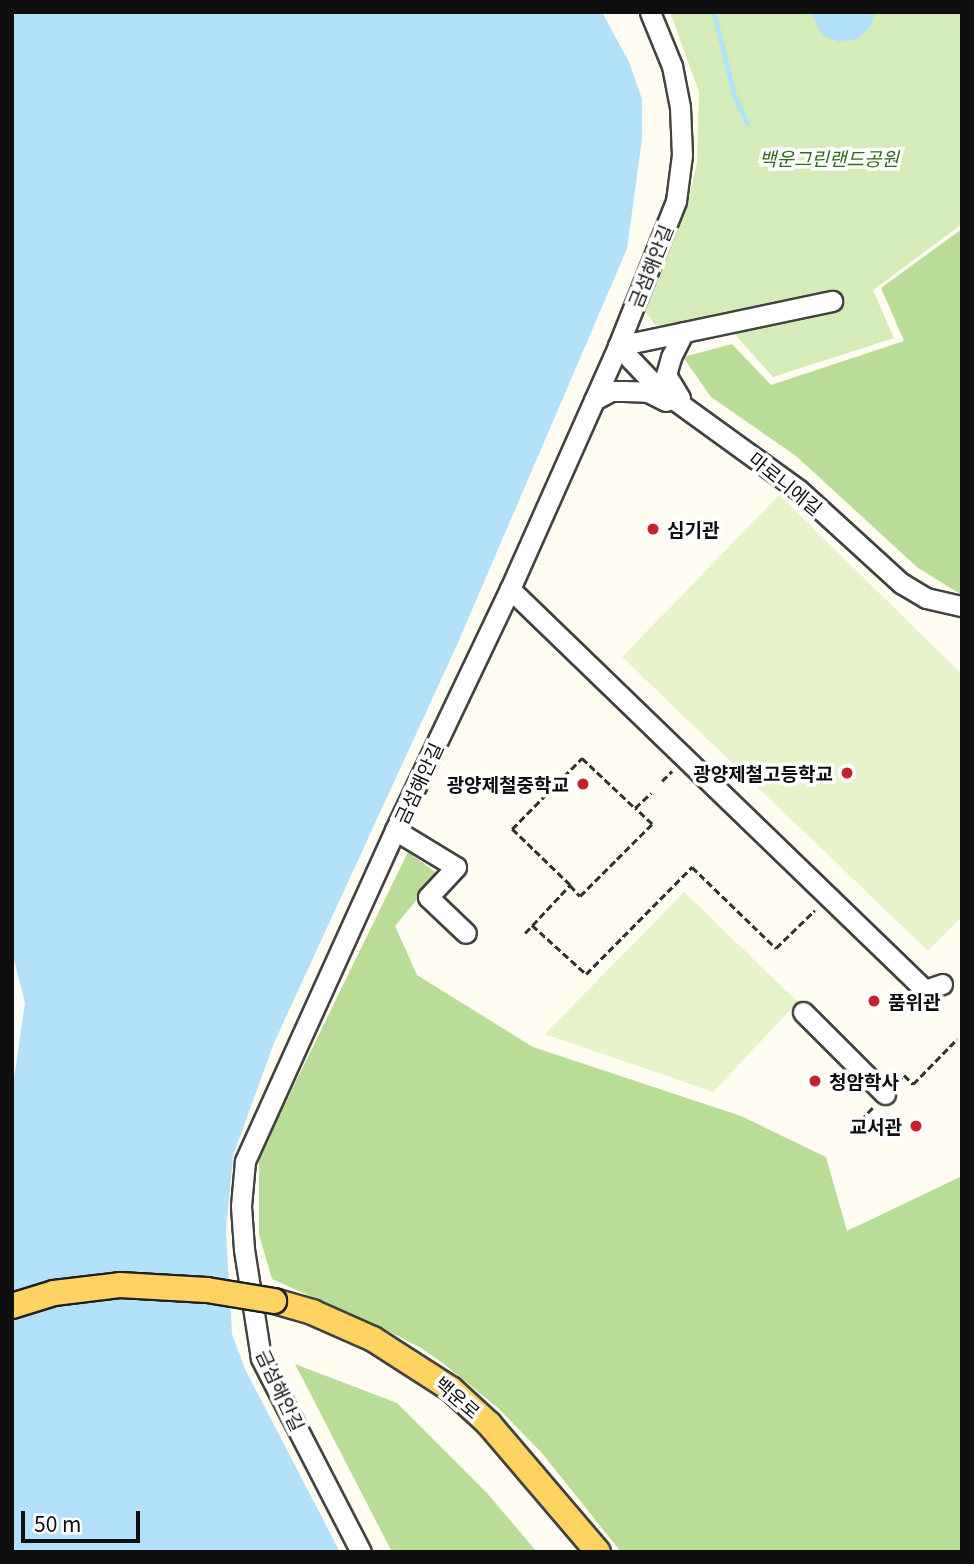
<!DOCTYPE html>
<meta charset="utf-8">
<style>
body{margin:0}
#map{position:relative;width:974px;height:1564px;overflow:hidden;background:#fffcf1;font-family:Georgia,"Noto Sans KR",serif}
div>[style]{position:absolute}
.green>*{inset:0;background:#d5ecb9}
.forest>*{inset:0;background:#b9dd97}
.pitch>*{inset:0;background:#e6f3cb}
.water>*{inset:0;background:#b3e1f9}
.stream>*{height:4.5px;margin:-2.25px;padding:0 2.25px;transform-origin:2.25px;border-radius:2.25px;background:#b3e1f9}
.path>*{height:2.5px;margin-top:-1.25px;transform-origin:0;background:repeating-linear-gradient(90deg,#313131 0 7px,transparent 0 10.5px)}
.roads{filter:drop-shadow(2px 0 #424242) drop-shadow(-2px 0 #424242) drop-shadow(0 2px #424242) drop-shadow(0 -2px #424242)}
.minor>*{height:19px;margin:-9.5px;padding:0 9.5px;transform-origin:9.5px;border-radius:9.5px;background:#fff}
.major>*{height:24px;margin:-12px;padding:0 12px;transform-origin:12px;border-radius:12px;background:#fed362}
.bridges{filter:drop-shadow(2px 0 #202020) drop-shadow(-2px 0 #202020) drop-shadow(0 2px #202020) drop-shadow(0 -2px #202020)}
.major-bridge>*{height:24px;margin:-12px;padding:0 12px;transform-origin:12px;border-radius:12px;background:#fed362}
.dots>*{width:19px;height:19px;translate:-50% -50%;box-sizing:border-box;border:4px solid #fff;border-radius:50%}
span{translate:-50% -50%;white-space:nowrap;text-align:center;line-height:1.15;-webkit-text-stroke:7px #fff;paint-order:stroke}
.park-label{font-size:19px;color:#2f6b1b;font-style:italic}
.street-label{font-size:19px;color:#0f0f0f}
.poi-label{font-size:19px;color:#0f0f0f;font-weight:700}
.left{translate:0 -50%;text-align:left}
.right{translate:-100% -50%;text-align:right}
.frame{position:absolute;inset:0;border:14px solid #0f0f0f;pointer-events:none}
.scale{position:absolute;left:21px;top:1511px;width:119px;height:32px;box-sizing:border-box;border:4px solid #0f0f0f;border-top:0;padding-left:9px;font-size:21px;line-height:24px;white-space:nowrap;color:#0f0f0f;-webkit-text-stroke:5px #fff;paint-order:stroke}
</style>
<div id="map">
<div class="green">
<i style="clip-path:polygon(670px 12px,962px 12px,962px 224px,873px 290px,894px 338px,773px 377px,722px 320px,700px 325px,655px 325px,645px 311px,688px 201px,697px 163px,699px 92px)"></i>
</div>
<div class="forest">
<i style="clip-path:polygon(962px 229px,962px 595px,918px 568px,796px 456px,711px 397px,683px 357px,732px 344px,771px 385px,904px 341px,881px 288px)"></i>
<i style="clip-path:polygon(408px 852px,438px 874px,395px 926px,417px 975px,533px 1047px,741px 1116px,826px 1157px,847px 1231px,962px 1176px,962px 1552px,621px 1552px,541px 1452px,498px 1408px,444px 1364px,421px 1348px,386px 1330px,272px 1279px,259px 1235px,259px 1157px)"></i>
<i style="clip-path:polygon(295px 1364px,397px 1403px,487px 1493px,537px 1552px,392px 1552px)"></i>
</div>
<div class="pitch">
<i style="clip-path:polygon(779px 495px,962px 674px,962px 917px,928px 951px,622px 657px)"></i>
<i style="clip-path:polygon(684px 892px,798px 1002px,713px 1092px,545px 1034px)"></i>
</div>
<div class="water">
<i style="clip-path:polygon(12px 12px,602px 12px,629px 62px,642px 99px,642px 139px,627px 249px,457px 645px,274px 1043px,233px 1156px,226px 1231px,232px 1334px,245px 1369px,340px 1552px,12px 1552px,12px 1092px,25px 1003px,12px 952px)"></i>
<i style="clip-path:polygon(811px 13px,875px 12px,875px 13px,871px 26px,857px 39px,839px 42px,822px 35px)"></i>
</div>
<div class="stream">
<i style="left:714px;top:12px;width:88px;rotate:76.1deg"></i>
<i style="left:735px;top:97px;width:28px;rotate:64deg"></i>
</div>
<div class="path">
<i style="left:662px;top:781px;width:14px;rotate:-45deg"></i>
<i style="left:570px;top:885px;width:15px;rotate:48deg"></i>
<i style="left:580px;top:896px;width:102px;rotate:-45deg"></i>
<i style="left:652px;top:824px;width:23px;rotate:-137deg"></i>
<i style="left:532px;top:925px;width:73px;rotate:42.2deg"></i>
<i style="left:586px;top:974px;width:151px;rotate:-45.3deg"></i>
<i style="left:692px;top:867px;width:117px;rotate:44deg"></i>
<i style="left:776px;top:948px;width:54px;rotate:-44.3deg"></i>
<i style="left:525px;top:933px;width:66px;rotate:-46.8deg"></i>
<i style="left:570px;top:885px;width:81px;rotate:-136deg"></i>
<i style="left:512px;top:829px;width:100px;rotate:-45.4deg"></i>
<i style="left:582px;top:758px;width:73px;rotate:43.3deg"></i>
<i style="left:635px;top:808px;width:22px;rotate:-43deg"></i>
<i style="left:897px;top:1082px;width:10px;rotate:-45deg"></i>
<i style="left:904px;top:1075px;width:13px;rotate:45deg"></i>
<i style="left:913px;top:1084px;width:63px;rotate:-45.6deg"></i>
<i style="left:853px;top:1128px;width:29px;rotate:-46deg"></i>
</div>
<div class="roads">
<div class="minor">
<i style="left:618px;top:346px;width:58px;rotate:46.4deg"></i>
<i style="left:658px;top:388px;width:174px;rotate:35.9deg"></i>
<i style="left:799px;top:490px;width:138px;rotate:42.4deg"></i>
<i style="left:901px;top:583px;width:29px;rotate:31deg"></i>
<i style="left:926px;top:598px;width:37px;rotate:13deg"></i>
<i style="left:618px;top:346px;width:219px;rotate:-11.9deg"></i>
<i style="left:680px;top:398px;width:27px;rotate:-121deg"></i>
<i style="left:666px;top:375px;width:19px;rotate:-74deg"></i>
<i style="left:671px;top:357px;width:28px;rotate:-63deg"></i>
<i style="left:594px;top:400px;width:19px;rotate:-28deg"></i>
<i style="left:611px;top:391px;width:13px"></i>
<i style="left:624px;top:391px;width:24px;rotate:2deg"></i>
<i style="left:648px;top:392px;width:20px;rotate:27deg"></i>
<i style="left:510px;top:589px;width:577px;rotate:44.02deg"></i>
<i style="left:925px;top:990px;width:18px;rotate:-19deg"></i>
<i style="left:395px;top:830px;width:71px;rotate:31.2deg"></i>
<i style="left:456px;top:867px;width:41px;rotate:133deg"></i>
<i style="left:428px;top:897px;width:52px;rotate:43.5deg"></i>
<i style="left:803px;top:1012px;width:116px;rotate:45deg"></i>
<i style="left:361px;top:1552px;width:218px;rotate:-117.3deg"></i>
<i style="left:261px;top:1358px;width:110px;rotate:-98.9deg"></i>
<i style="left:244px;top:1249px;width:43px;rotate:-94deg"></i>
<i style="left:241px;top:1206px;width:45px;rotate:-84.9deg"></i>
<i style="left:245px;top:1161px;width:363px;rotate:-65.6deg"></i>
<i style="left:395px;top:830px;width:267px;rotate:-64.5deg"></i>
<i style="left:510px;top:589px;width:266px;rotate:-66deg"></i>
<i style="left:618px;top:346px;width:156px;rotate:-68.2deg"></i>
<i style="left:676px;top:201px;width:46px;rotate:-82.6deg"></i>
<i style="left:682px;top:155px;width:48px;rotate:-92.4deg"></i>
<i style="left:680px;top:107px;width:42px;rotate:-101deg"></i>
<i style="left:672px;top:66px;width:58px;rotate:-112.2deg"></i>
</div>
<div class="major">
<i style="left:274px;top:1301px;width:40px;rotate:16deg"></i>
<i style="left:312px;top:1312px;width:67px;rotate:23.9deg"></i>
<i style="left:373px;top:1339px;width:93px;rotate:32.7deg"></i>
<i style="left:451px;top:1389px;width:52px;rotate:42.6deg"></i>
<i style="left:489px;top:1424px;width:168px;rotate:49.6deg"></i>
</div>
</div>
<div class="bridges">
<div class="major-bridge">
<i style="left:12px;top:1306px;width:44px;rotate:-17.2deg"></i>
<i style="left:54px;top:1293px;width:66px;rotate:-6.9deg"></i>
<i style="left:120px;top:1285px;width:87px;rotate:3.3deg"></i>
<i style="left:207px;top:1290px;width:68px;rotate:9.3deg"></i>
</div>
</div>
<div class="dots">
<i style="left:653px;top:529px;background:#c7202e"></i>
<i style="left:847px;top:773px;background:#c7202e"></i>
<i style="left:583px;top:784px;background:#c7202e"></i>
<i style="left:874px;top:1001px;background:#c7202e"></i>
<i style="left:815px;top:1081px;background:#c7202e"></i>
<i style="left:916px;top:1126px;background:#c7202e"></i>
</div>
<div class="park-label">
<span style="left:829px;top:158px">백운그린랜드공원</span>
</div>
<div class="street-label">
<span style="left:650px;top:266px;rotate:-68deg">금섬해안길</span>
<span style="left:786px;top:483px;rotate:39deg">마로니에길</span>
<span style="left:418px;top:783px;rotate:-65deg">금섬해안길</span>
<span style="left:281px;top:1390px;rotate:65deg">금섬해안길</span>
<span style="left:458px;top:1397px;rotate:41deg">백운로</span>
</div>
<div class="poi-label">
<span class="left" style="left:667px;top:529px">심기관</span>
<span class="right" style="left:833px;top:773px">광양제철고등학교</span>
<span class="right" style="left:569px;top:784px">광양제철중학교</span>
<span class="left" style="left:888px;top:1001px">품위관</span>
<span class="left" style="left:829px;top:1081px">청암학사</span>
<span class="right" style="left:902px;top:1126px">교서관</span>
</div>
<div class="frame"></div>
<div class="scale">50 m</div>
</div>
